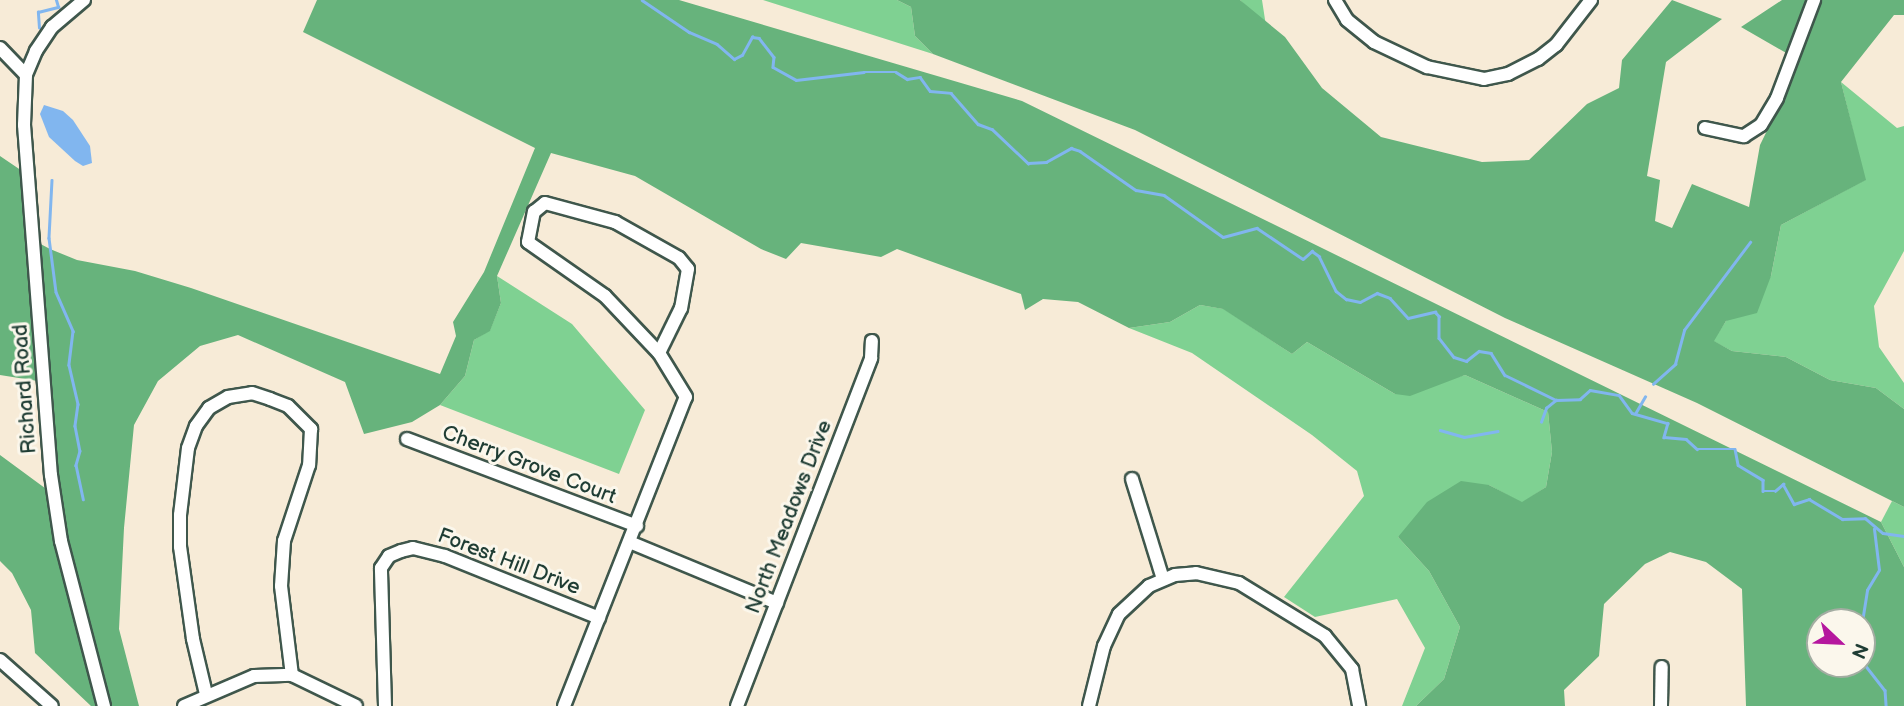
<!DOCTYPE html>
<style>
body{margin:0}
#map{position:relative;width:1904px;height:706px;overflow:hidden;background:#f7ebd7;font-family:"Balsamiq Sans",sans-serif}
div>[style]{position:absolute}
.green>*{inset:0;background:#7fd192}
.forest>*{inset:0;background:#67b37c}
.water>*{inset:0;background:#81b6ef}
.stream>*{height:2.5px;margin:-1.25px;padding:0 1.25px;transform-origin:1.25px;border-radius:1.25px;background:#81b6ef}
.roads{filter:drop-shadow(2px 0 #3f574c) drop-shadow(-2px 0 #3f574c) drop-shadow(0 2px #3f574c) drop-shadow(0 -2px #3f574c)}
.minor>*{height:12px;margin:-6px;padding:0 6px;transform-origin:6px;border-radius:6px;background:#fff}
span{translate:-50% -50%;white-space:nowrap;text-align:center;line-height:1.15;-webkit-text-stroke:6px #fbf7ec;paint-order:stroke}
.street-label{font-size:21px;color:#1f3d34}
.north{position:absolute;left:1806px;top:608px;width:70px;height:70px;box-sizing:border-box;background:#fbf7ec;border:2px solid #a3ada2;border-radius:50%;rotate:113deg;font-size:19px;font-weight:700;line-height:28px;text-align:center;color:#1f3d34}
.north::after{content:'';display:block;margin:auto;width:24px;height:32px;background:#b5179e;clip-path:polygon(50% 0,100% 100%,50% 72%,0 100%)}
</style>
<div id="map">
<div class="green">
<i style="clip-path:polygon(763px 0,897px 0,911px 7px,915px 36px,933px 54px)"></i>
<i style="clip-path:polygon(1240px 0,1262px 0,1266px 26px)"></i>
<i style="clip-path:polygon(1841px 82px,1897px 128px,1904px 126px,1904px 251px,1874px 306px,1879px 347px,1904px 383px,1904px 409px,1876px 388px,1830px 380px,1786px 357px,1732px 351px,1713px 341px,1726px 321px,1771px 276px,1781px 225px,1865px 180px)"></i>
<i style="clip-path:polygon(497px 276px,572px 324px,645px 410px,619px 474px,440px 405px,465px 376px,474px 340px,490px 330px,501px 303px)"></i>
<i style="clip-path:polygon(1200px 305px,1224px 309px,1292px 354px,1307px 342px,1395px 394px,1465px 375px,1548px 412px,1552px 452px,1546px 487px,1522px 503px,1489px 485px,1398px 537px,1429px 571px,1460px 627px,1444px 679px,1416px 706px,1402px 706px,1425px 648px,1397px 599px,1315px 617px,1284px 597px,1364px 496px,1357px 471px,1312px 435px,1192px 353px,1129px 328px,1170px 322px)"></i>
<i style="clip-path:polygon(1892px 501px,1904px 507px,1904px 567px,1881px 522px)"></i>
</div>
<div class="forest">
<i style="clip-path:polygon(evenodd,317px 0,679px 0,1022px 101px,1881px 522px,1904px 567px,1904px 706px,1746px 706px,1742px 589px,1706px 562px,1670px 552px,1645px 564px,1604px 604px,1599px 656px,1564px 690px,1565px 706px,1416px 706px,1444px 679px,1460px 627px,1429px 571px,1398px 537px,1427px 502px,1461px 481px,1489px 485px,1522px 502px,1546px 487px,1552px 452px,1548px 412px,1465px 375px,1410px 396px,1395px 394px,1307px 342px,1292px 354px,1223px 309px,1200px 305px,1170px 322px,1129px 328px,1078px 302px,1043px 299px,1025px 310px,1021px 294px,897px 249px,881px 257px,801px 243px,786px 259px,761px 249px,635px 176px,551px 153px,497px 276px,501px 303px,490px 331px,474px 340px,465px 376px,440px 405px,412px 422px,364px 434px,345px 382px,238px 335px,200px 346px,158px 381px,134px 425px,124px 528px,119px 629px,139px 706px,91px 706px,35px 653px,31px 610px,12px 573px,0 561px,0 455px,53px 494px,44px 382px,0 375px,0 156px,28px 175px,33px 240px,50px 249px,77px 260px,135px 271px,191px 288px,440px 374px,456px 336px,453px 322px,484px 272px,535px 148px,303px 32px,317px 0,1820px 622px,1862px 622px,1862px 664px,1820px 664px,1820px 622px)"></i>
<i style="clip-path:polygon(897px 0,1240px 0,1285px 37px,1322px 88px,1381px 137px,1482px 162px,1529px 160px,1587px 104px,1619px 88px,1622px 60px,1672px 0,1722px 19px,1666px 62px,1647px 176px,1660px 180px,1655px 221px,1672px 228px,1692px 184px,1749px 207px,1760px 145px,1789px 86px,1788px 54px,1741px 27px,1782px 0,1904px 0,1904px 15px,1894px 15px,1841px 82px,1866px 180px,1781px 225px,1771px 276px,1757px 313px,1726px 321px,1714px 341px,1732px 351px,1786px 357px,1830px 380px,1876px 388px,1904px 409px,1904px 507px,1697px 403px,1505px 318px,1135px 130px,933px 54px,915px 36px,911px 7px)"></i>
</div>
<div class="water">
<i style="clip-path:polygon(44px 105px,63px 111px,73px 120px,90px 146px,92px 163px,83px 166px,75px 161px,49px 137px,40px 114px)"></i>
</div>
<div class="stream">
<i style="left:642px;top:0;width:57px;rotate:34.2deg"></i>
<i style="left:689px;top:32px;width:30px;rotate:23deg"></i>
<i style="left:717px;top:44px;width:23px;rotate:41deg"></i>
<i style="left:734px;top:59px;width:9px;rotate:-27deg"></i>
<i style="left:742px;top:55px;width:21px;rotate:-61deg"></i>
<i style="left:752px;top:37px;width:7px;rotate:8deg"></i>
<i style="left:759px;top:38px;width:24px;rotate:52deg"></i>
<i style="left:774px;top:57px;width:10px;rotate:96deg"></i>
<i style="left:773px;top:67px;width:26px;rotate:29deg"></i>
<i style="left:796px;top:80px;width:68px;rotate:-6.7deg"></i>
<i style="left:864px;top:72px;width:32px"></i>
<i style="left:896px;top:72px;width:13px;rotate:32deg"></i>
<i style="left:907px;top:79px;width:13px;rotate:-9deg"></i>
<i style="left:920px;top:77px;width:17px;rotate:54deg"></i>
<i style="left:930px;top:91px;width:21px;rotate:5deg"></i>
<i style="left:951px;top:93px;width:41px;rotate:48.9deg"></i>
<i style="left:978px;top:124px;width:15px;rotate:20deg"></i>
<i style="left:992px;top:129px;width:50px;rotate:43.4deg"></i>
<i style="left:1028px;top:163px;width:18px;rotate:-3deg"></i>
<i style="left:1046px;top:162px;width:29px;rotate:-29deg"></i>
<i style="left:1071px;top:148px;width:9px;rotate:18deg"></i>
<i style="left:1080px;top:151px;width:68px;rotate:34.9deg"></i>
<i style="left:1136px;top:190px;width:28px;rotate:10deg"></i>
<i style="left:1164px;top:195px;width:72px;rotate:35.4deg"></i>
<i style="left:1223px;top:237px;width:35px;rotate:-15deg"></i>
<i style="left:1257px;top:228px;width:55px;rotate:34deg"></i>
<i style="left:1303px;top:259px;width:12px;rotate:-42deg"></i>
<i style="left:1312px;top:251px;width:9px;rotate:36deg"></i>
<i style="left:1319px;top:256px;width:39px;rotate:64deg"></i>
<i style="left:1336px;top:291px;width:13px;rotate:39deg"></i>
<i style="left:1346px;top:299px;width:14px;rotate:12deg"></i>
<i style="left:1360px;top:302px;width:19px;rotate:-28deg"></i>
<i style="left:1377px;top:293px;width:14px;rotate:21deg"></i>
<i style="left:1390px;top:298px;width:27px;rotate:48deg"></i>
<i style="left:1408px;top:318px;width:28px;rotate:-13deg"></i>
<i style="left:1435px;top:312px;width:6px;rotate:45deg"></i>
<i style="left:1439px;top:316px;width:22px;rotate:90deg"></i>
<i style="left:1439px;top:338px;width:24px;rotate:52deg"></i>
<i style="left:1454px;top:357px;width:13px;rotate:18deg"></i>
<i style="left:1466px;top:361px;width:16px;rotate:-38deg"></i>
<i style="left:1479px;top:351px;width:12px;rotate:9deg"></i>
<i style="left:1491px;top:353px;width:26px;rotate:58deg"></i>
<i style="left:1505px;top:375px;width:57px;rotate:26.1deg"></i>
<i style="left:1556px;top:400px;width:24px;rotate:-2deg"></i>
<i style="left:1580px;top:399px;width:13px;rotate:-42deg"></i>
<i style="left:1590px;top:390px;width:29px;rotate:10deg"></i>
<i style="left:1619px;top:395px;width:22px;rotate:54deg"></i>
<i style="left:1632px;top:413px;width:37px;rotate:16deg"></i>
<i style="left:1668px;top:423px;width:15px;rotate:106deg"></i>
<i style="left:1664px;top:437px;width:22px;rotate:5deg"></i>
<i style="left:1686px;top:439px;width:15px;rotate:42deg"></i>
<i style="left:1697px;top:449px;width:38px"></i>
<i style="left:1735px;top:449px;width:16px;rotate:79deg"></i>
<i style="left:1738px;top:465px;width:29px;rotate:31deg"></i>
<i style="left:1763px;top:480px;width:11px;rotate:90deg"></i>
<i style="left:1763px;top:491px;width:12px"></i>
<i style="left:1775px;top:491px;width:11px;rotate:-41deg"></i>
<i style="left:1783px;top:484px;width:23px;rotate:61deg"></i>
<i style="left:1794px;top:504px;width:16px;rotate:-18deg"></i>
<i style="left:1809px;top:499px;width:39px;rotate:31deg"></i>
<i style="left:1842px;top:519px;width:23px;rotate:-2deg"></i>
<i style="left:1865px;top:518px;width:23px;rotate:40deg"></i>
<i style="left:1883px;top:533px;width:21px;rotate:8deg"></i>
<i style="left:39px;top:28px;width:16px;rotate:-94deg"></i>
<i style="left:38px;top:12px;width:21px;rotate:-14deg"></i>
<i style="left:58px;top:7px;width:7px;rotate:-106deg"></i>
<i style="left:52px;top:180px;width:58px;rotate:93deg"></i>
<i style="left:49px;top:238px;width:54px;rotate:82.6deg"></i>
<i style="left:56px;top:292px;width:43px;rotate:66.4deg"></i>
<i style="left:73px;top:331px;width:34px;rotate:97deg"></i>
<i style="left:69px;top:365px;width:40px;rotate:77deg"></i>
<i style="left:78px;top:404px;width:22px;rotate:98deg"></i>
<i style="left:75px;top:426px;width:25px;rotate:79deg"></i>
<i style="left:80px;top:451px;width:15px;rotate:106deg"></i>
<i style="left:76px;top:465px;width:35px;rotate:78deg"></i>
<i style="left:1653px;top:384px;width:30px;rotate:-42deg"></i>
<i style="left:1675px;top:364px;width:35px;rotate:-75deg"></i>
<i style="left:1684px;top:330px;width:110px;rotate:-53.1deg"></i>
<i style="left:1635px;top:414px;width:20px;rotate:-60deg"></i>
<i style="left:1541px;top:422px;width:15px;rotate:-70deg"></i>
<i style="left:1546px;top:408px;width:13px;rotate:-39deg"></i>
<i style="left:1440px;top:430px;width:25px;rotate:16deg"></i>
<i style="left:1464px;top:437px;width:34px;rotate:-10deg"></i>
<i style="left:1862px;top:622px;width:32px;rotate:-81deg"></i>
<i style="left:1867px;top:590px;width:23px;rotate:-59deg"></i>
<i style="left:1879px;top:570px;width:41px;rotate:-97deg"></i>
<i style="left:1862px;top:661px;width:37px;rotate:52deg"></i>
<i style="left:1885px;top:690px;width:16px;rotate:86deg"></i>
</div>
<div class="roads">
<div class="minor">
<i style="left:84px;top:0;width:42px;rotate:139.8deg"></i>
<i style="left:52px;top:27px;width:29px;rotate:124deg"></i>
<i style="left:36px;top:51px;width:26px;rotate:113deg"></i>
<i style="left:26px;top:75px;width:50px;rotate:92.3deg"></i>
<i style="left:24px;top:125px;width:351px;rotate:85.6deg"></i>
<i style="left:51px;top:475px;width:67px;rotate:81.4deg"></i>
<i style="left:61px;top:541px;width:171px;rotate:75.4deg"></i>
<i style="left:1335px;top:0;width:23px;rotate:59deg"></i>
<i style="left:1347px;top:20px;width:35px;rotate:39deg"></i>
<i style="left:1374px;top:42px;width:59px;rotate:25.3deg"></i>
<i style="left:1427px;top:67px;width:58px;rotate:11.9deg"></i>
<i style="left:1484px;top:79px;width:25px;rotate:-12deg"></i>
<i style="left:1508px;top:74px;width:34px;rotate:-27deg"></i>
<i style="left:1538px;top:59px;width:23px;rotate:-38deg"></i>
<i style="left:1556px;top:45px;width:57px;rotate:-52.1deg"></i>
<i style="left:0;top:48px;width:37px;rotate:46deg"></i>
<i style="left:1705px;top:128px;width:40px;rotate:12deg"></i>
<i style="left:1744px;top:136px;width:20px;rotate:-33deg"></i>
<i style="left:1761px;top:125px;width:31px;rotate:-59deg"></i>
<i style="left:1777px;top:98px;width:105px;rotate:-69.3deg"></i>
<i style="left:545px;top:203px;width:73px;rotate:15.2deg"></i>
<i style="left:615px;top:222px;width:73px;rotate:29.4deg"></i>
<i style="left:679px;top:258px;width:14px;rotate:51deg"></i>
<i style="left:688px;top:269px;width:40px;rotate:100deg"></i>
<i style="left:681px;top:308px;width:50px;rotate:116.1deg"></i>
<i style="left:659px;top:353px;width:79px;rotate:-133.5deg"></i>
<i style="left:605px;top:296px;width:94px;rotate:-145deg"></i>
<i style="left:528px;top:242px;width:31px;rotate:-79deg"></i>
<i style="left:534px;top:212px;width:14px;rotate:-39deg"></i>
<i style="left:407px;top:439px;width:246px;rotate:20.7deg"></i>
<i style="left:1132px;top:479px;width:105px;rotate:72.8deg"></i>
<i style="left:632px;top:543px;width:157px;rotate:22.5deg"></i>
<i style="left:0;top:660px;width:69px;rotate:41.5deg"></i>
<i style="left:206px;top:694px;width:57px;rotate:-103.3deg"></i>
<i style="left:193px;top:639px;width:93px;rotate:-98deg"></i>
<i style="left:180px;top:547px;width:32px;rotate:-90deg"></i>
<i style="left:180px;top:515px;width:67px;rotate:-83.2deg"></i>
<i style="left:188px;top:448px;width:23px;rotate:-70deg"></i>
<i style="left:196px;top:426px;width:22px;rotate:-54deg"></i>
<i style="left:209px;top:408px;width:22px;rotate:-30deg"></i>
<i style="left:228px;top:397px;width:24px;rotate:-9deg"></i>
<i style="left:252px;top:393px;width:19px;rotate:18deg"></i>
<i style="left:270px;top:399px;width:19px;rotate:21deg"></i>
<i style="left:288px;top:406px;width:33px;rotate:45deg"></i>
<i style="left:311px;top:429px;width:36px;rotate:93deg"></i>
<i style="left:309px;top:465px;width:80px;rotate:108.2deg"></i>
<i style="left:284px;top:541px;width:45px;rotate:93.8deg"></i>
<i style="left:281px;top:586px;width:90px;rotate:83deg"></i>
<i style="left:184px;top:706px;width:76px;rotate:-23.2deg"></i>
<i style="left:254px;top:676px;width:38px;rotate:-2deg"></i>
<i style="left:292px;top:675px;width:71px;rotate:25.8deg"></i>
<i style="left:385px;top:706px;width:138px;rotate:-91.7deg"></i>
<i style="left:381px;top:568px;width:14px;rotate:-56deg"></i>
<i style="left:389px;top:556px;width:13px;rotate:-23deg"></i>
<i style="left:401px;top:551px;width:12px;rotate:-14deg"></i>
<i style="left:413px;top:548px;width:33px;rotate:14deg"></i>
<i style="left:445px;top:556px;width:166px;rotate:21.9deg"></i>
<i style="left:564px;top:706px;width:332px;rotate:-68.5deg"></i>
<i style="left:686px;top:397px;width:52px;rotate:-121.5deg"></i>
<i style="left:737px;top:706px;width:373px;rotate:-68.9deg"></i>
<i style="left:871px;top:358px;width:17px;rotate:-87deg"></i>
<i style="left:1089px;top:706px;width:62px;rotate:-76deg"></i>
<i style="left:1104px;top:646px;width:35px;rotate:-65deg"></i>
<i style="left:1119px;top:614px;width:41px;rotate:-43deg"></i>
<i style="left:1149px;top:586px;width:28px;rotate:-23deg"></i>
<i style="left:1175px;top:575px;width:21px;rotate:-5deg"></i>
<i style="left:1196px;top:573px;width:44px;rotate:13.1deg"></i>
<i style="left:1239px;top:583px;width:101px;rotate:31.6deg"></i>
<i style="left:1325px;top:636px;width:43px;rotate:50.7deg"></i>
<i style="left:1352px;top:669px;width:38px;rotate:79deg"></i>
<i style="left:1661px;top:706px;width:39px;rotate:-89deg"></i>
</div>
</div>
<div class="street-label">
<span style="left:25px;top:389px;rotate:-94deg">Richard Road</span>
<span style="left:529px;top:465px;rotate:21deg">Cherry Grove Court</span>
<span style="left:789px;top:517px;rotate:-69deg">North Meadows Drive</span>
<span style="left:509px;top:562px;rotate:21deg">Forest Hill Drive</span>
</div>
<div class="north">N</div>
</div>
